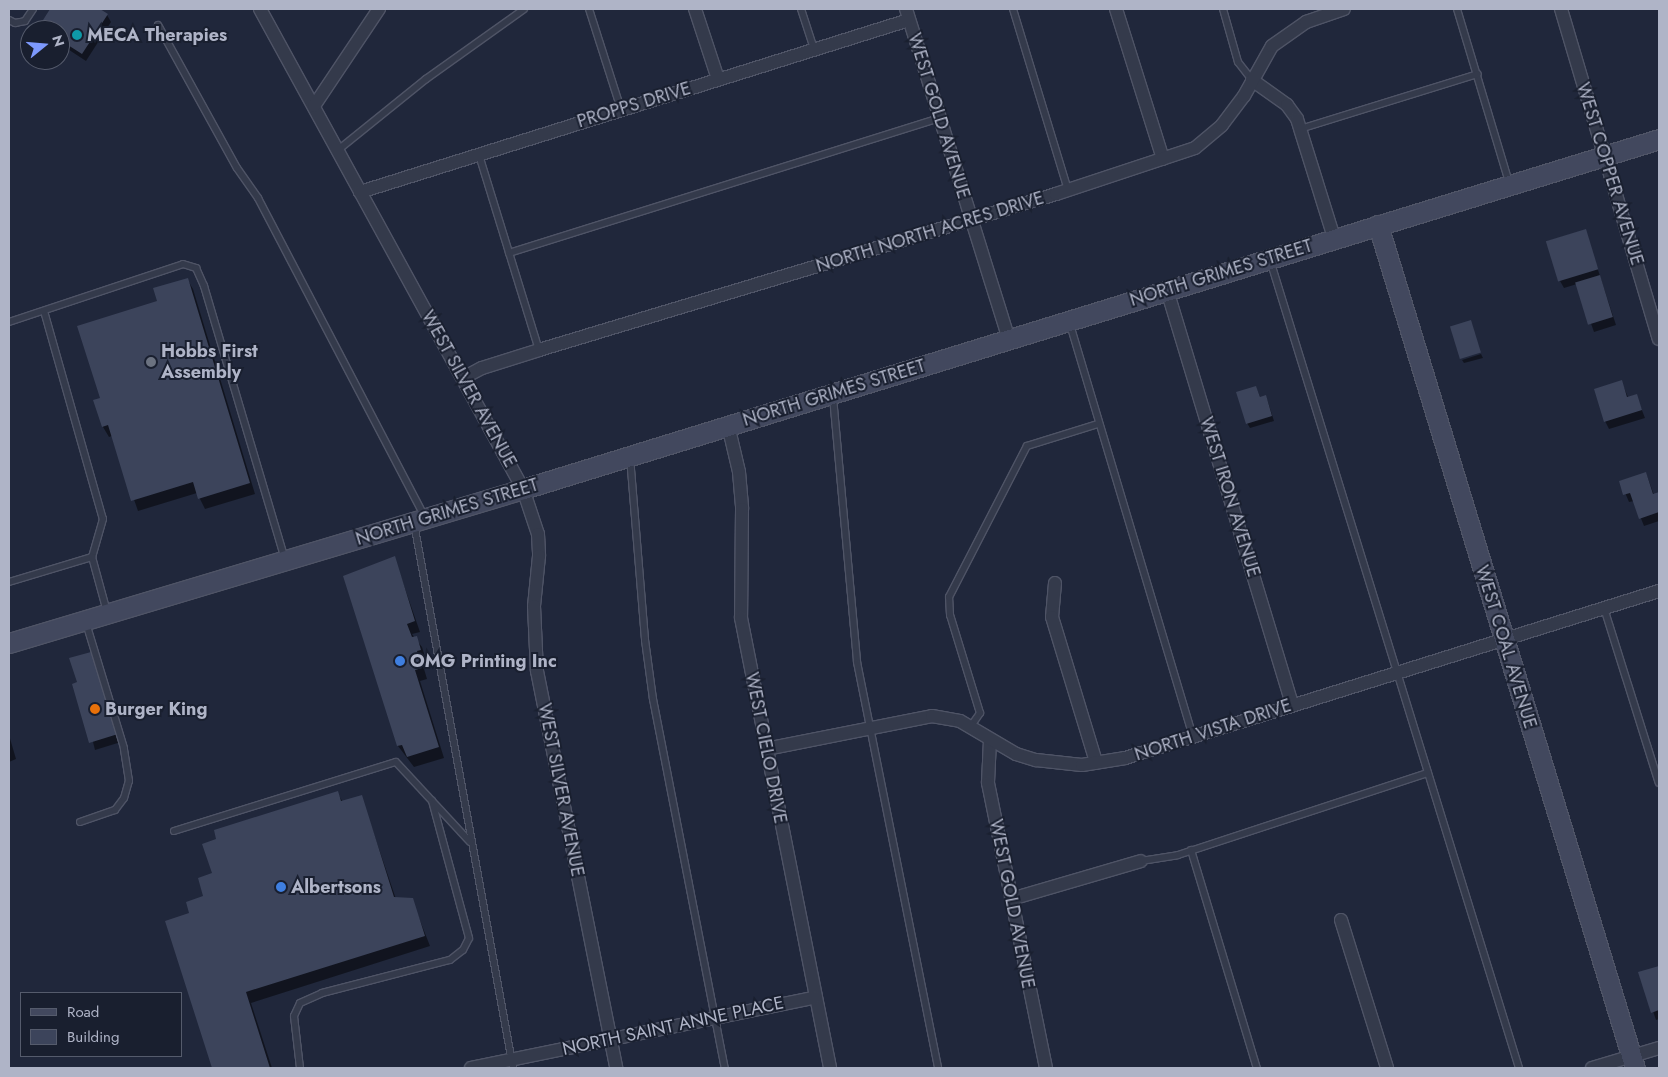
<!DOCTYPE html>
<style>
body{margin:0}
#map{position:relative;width:1668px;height:1077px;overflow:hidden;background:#20273b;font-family:Jost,sans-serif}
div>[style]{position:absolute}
.shadow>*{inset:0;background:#0007}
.building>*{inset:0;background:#3c445b;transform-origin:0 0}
.roads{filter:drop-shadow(1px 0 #4f5466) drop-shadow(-1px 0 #4f5466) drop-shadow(0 1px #4f5466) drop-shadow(0 -1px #4f5466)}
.lane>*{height:6px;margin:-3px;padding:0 3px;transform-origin:3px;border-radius:3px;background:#343a4b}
.street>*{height:12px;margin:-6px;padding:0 6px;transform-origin:6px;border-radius:6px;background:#343a4b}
.secondary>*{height:19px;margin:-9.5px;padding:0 9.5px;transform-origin:9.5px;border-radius:9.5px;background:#42485e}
.dots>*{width:14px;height:14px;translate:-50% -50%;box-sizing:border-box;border:2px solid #191f2f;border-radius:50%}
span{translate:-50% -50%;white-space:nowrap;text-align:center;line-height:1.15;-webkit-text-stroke:4px #191f2f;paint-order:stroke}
.poi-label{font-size:18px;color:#afb4c7;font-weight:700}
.left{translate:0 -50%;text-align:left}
.street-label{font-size:18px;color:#afb4c7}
.frame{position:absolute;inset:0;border:10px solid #afb4c7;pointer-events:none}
.legend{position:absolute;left:20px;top:992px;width:162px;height:65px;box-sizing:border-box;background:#191f2f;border:1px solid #555b6c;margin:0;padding:6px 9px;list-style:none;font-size:15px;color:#afb4c7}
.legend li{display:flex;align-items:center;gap:10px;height:25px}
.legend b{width:25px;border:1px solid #555b6c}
.north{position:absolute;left:20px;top:20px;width:50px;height:50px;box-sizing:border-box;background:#191f2f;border:1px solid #555b6c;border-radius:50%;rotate:73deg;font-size:14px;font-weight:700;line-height:20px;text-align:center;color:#afb4c7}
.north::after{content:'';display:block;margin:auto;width:18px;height:22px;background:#7d99fd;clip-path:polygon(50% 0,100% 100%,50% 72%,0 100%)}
</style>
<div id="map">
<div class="shadow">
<i style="clip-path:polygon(51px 9px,97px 9px,107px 15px,111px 22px,86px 61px,63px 46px,60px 51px,60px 30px,40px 30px)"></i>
<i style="clip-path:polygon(1585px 230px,1616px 325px,1594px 332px,1577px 284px,1564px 288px,1560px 281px,1548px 241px)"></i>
<i style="clip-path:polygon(187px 279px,193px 289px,255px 494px,205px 509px,197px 493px,138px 511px,112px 436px,109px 437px,103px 427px,101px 399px,158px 302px)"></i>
<i style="clip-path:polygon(1481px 354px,1483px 358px,1464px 363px,1462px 360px)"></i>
<i style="clip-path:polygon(1621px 381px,1628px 397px,1636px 395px,1645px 418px,1609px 429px,1605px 421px)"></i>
<i style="clip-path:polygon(1256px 387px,1261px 399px,1266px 397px,1268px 402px,1274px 421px,1250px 428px,1247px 423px)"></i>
<i style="clip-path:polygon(1646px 473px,1654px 495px,1659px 493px,1659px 521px,1644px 526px,1634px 501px,1629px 502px,1620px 481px)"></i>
<i style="clip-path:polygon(394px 557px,420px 632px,412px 634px,422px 647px,426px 660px,422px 662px,427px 679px,420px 681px,444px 758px,414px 767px,398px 746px)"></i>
<i style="clip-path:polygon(90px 653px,121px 742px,95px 750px,78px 683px)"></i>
<i style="clip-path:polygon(9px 735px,16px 759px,9px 762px)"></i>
<i style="clip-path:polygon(337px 793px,343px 802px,361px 796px,396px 899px,412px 900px,430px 946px,251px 1003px,272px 1068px,213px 1068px,167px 922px,191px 914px,205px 897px,213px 874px)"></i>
<i style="clip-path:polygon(1659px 967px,1659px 1019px,1656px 1020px,1640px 973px)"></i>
</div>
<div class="building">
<i style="clip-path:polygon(50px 9px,100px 9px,108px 14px,82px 54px,60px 40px,60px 30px,38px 28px)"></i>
<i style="left:1586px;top:229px;width:42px;height:42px;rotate:73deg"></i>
<i style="left:1600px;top:275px;width:44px;height:26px;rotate:73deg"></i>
<i style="clip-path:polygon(188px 278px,250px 483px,198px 499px,193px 482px,131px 501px,108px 425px,102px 427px,93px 400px,100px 398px,77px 326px,157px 301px,153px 288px)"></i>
<i style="left:1471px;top:320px;width:34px;height:22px;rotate:73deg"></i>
<i style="clip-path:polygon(1622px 380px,1627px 397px,1637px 394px,1642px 410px,1604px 422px,1594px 389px)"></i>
<i style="clip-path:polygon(1256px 386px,1260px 397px,1266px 395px,1272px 416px,1246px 424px,1236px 392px)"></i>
<i style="clip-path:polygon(1646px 472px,1653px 494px,1659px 492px,1659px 512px,1639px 519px,1630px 493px,1623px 495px,1619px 481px)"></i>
<i style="clip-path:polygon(395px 556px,415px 621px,407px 624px,412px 637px,417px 636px,421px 650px,417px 651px,422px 668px,415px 670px,439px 747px,407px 757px,402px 745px,397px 746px,343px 576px)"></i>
<i style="clip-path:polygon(91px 652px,118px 734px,89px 743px,72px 684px,77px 682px,69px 658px)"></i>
<i style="clip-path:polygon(338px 791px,341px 801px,362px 795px,394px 897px,413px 898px,425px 936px,246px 992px,270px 1068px,212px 1068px,165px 921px,189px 913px,186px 902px,203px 896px,198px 878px,212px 873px,202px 844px,216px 839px,214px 830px)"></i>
<i style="clip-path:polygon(1659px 966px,1659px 1010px,1651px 1013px,1638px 972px)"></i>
</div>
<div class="roads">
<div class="lane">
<i style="left:589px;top:9px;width:105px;rotate:72.3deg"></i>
<i style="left:801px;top:9px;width:42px;rotate:72deg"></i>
<i style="left:1013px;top:9px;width:189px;rotate:73.1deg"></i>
<i style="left:1223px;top:9px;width:55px;rotate:74.2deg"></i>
<i style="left:1238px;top:62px;width:23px;rotate:52deg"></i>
<i style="left:1457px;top:9px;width:181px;rotate:73.3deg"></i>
<i style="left:9px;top:20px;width:7px;rotate:27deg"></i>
<i style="left:15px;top:23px;width:10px;rotate:-11deg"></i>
<i style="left:25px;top:21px;width:14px;rotate:-56deg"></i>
<i style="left:158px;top:25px;width:163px;rotate:61.1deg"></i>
<i style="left:237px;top:168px;width:37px;rotate:55deg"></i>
<i style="left:258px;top:198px;width:360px;rotate:62.4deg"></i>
<i style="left:1300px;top:129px;width:186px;rotate:-17.2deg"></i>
<i style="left:338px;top:150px;width:113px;rotate:-38.9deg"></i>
<i style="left:426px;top:79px;width:120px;rotate:-35.5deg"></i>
<i style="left:479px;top:155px;width:204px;rotate:72.9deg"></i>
<i style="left:509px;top:253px;width:452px;rotate:-17.4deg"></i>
<i style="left:1270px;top:260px;width:845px;rotate:72.87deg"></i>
<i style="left:44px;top:311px;width:216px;rotate:74.2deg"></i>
<i style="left:103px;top:519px;width:40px;rotate:106deg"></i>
<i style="left:1069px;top:321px;width:433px;rotate:73.4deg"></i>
<i style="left:9px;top:322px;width:183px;rotate:-18.4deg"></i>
<i style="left:183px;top:264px;width:14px;rotate:17deg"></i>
<i style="left:196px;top:268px;width:20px;rotate:66deg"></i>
<i style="left:204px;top:286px;width:285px;rotate:73.5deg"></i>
<i style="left:833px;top:397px;width:266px;rotate:84.8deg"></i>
<i style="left:857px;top:662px;width:414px;rotate:78.7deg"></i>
<i style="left:630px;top:457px;width:184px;rotate:85.3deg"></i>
<i style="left:645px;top:640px;width:60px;rotate:82.3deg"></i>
<i style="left:653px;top:699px;width:376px;rotate:79deg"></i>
<i style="left:414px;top:523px;width:554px;rotate:79.7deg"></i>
<i style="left:9px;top:582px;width:87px;rotate:-16.8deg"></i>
<i style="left:92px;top:557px;width:57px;rotate:74.7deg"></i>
<i style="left:1604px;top:608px;width:183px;rotate:72.6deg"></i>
<i style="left:971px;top:726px;width:16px;rotate:-55deg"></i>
<i style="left:980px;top:713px;width:102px;rotate:-107deg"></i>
<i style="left:950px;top:615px;width:18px;rotate:-93deg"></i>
<i style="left:949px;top:597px;width:170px;rotate:-62.7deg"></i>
<i style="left:1027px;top:446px;width:74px;rotate:-17.2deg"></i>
<i style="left:80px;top:822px;width:37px;rotate:-19deg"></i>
<i style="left:115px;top:810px;width:15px;rotate:-53deg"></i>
<i style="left:124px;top:798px;width:18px;rotate:-74deg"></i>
<i style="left:129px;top:781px;width:33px;rotate:-99deg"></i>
<i style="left:124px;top:748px;width:131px;rotate:-106.9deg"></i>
<i style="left:174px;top:831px;width:232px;rotate:-17.3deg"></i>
<i style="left:396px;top:762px;width:109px;rotate:47.2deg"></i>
<i style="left:1191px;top:850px;width:228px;rotate:73.2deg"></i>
<i style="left:1141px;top:861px;width:37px;rotate:-9deg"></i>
<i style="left:1178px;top:855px;width:263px;rotate:-18.2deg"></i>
<i style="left:300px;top:1068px;width:52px;rotate:-96.6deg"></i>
<i style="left:294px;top:1016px;width:14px;rotate:-65deg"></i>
<i style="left:300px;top:1003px;width:24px;rotate:-24deg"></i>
<i style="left:322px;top:993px;width:132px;rotate:-14.5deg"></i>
<i style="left:450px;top:960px;width:16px;rotate:-38deg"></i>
<i style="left:463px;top:950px;width:13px;rotate:-63deg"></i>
<i style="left:469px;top:938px;width:142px;rotate:-105.1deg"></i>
</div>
<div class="street">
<i style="left:260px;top:9px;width:547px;rotate:61.28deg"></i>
<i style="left:523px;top:489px;width:47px;rotate:71.6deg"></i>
<i style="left:538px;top:534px;width:22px;rotate:87deg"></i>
<i style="left:539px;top:556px;width:50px;rotate:95.7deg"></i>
<i style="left:534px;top:606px;width:65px;rotate:87.4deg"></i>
<i style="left:537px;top:671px;width:405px;rotate:78.7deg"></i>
<i style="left:695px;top:9px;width:74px;rotate:71.8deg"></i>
<i style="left:906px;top:9px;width:346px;rotate:72.7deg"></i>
<i style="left:1116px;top:9px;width:157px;rotate:72.6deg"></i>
<i style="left:1561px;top:9px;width:344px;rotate:73.5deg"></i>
<i style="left:1252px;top:80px;width:43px;rotate:35.5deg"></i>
<i style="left:1287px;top:105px;width:17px;rotate:54deg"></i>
<i style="left:1297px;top:119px;width:125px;rotate:72.7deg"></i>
<i style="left:314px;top:106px;width:117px;rotate:-56.2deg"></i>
<i style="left:360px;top:192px;width:575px;rotate:-17.4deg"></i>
<i style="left:1167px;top:290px;width:433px;rotate:73.2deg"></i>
<i style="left:463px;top:378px;width:21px;rotate:-28deg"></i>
<i style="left:482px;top:368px;width:60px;rotate:-17.5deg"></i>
<i style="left:539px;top:350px;width:540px;rotate:-16.79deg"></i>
<i style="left:1056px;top:194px;width:146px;rotate:-18.3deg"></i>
<i style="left:1195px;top:148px;width:35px;rotate:-40deg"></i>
<i style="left:1222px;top:125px;width:36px;rotate:-53deg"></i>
<i style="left:1244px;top:96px;width:57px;rotate:-60.8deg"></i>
<i style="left:1272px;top:46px;width:42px;rotate:-35.2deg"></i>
<i style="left:1306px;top:22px;width:40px;rotate:-18.9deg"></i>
<i style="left:728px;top:425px;width:48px;rotate:76.8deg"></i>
<i style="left:739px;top:472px;width:37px;rotate:85deg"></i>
<i style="left:742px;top:509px;width:109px;rotate:90.5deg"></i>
<i style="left:741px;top:618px;width:459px;rotate:78.8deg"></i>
<i style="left:1055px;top:583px;width:34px;rotate:95deg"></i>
<i style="left:1052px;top:617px;width:152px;rotate:73.1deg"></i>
<i style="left:990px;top:740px;width:43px;rotate:92.7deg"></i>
<i style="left:988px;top:783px;width:291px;rotate:78.5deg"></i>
<i style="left:766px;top:749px;width:169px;rotate:-11.2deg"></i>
<i style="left:932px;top:716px;width:28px;rotate:10deg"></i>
<i style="left:960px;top:721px;width:65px;rotate:30.5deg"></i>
<i style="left:1016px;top:754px;width:21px;rotate:17deg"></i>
<i style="left:1036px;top:760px;width:46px;rotate:6.2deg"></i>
<i style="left:1082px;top:765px;width:44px;rotate:-9.2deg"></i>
<i style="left:1125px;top:758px;width:560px;rotate:-17.37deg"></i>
<i style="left:1011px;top:899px;width:135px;rotate:-16.3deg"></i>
<i style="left:1341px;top:920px;width:155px;rotate:72.7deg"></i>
<i style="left:471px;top:1068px;width:352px;rotate:-11.6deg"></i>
<i style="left:1592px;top:1068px;width:70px;rotate:-16.6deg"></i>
</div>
<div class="secondary">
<i style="left:1378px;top:225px;width:881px;rotate:73.05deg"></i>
<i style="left:9px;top:643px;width:537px;rotate:-16.68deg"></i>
<i style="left:523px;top:489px;width:1189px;rotate:-17.12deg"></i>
</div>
</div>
<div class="dots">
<i style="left:77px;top:35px;background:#0f9aa8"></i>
<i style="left:151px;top:362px;background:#6b7280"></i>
<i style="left:400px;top:661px;background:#3f7fe0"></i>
<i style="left:95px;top:709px;background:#e8710a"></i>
<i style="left:281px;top:887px;background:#3f7fe0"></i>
</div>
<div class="poi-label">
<span class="left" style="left:87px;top:35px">MECA Therapies</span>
<span class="left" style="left:161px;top:362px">Hobbs First<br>Assembly</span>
<span class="left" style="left:410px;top:661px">OMG Printing Inc</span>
<span class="left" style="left:105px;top:709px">Burger King</span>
<span class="left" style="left:291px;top:887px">Albertsons</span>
</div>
<div class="street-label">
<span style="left:634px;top:105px;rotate:-17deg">PROPPS DRIVE</span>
<span style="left:939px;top:116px;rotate:73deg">WEST GOLD AVENUE</span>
<span style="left:1610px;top:174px;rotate:73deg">WEST COPPER AVENUE</span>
<span style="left:930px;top:232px;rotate:-17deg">NORTH NORTH ACRES DRIVE</span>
<span style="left:1221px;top:273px;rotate:-17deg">NORTH GRIMES STREET</span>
<span style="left:469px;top:389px;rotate:61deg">WEST SILVER AVENUE</span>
<span style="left:834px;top:393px;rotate:-17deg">NORTH GRIMES STREET</span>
<span style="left:1230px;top:497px;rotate:73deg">WEST IRON AVENUE</span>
<span style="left:447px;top:512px;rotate:-17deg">NORTH GRIMES STREET</span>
<span style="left:1506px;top:647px;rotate:73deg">WEST COAL AVENUE</span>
<span style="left:1213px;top:730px;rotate:-18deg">NORTH VISTA DRIVE</span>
<span style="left:766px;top:748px;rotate:79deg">WEST CIELO DRIVE</span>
<span style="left:561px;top:790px;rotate:79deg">WEST SILVER AVENUE</span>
<span style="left:1012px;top:904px;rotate:79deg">WEST GOLD AVENUE</span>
<span style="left:673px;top:1026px;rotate:-12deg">NORTH SAINT ANNE PLACE</span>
</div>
<div class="frame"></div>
<ul class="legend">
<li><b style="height:6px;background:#42485e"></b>Road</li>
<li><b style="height:14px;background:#3c445b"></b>Building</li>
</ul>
<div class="north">N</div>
</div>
